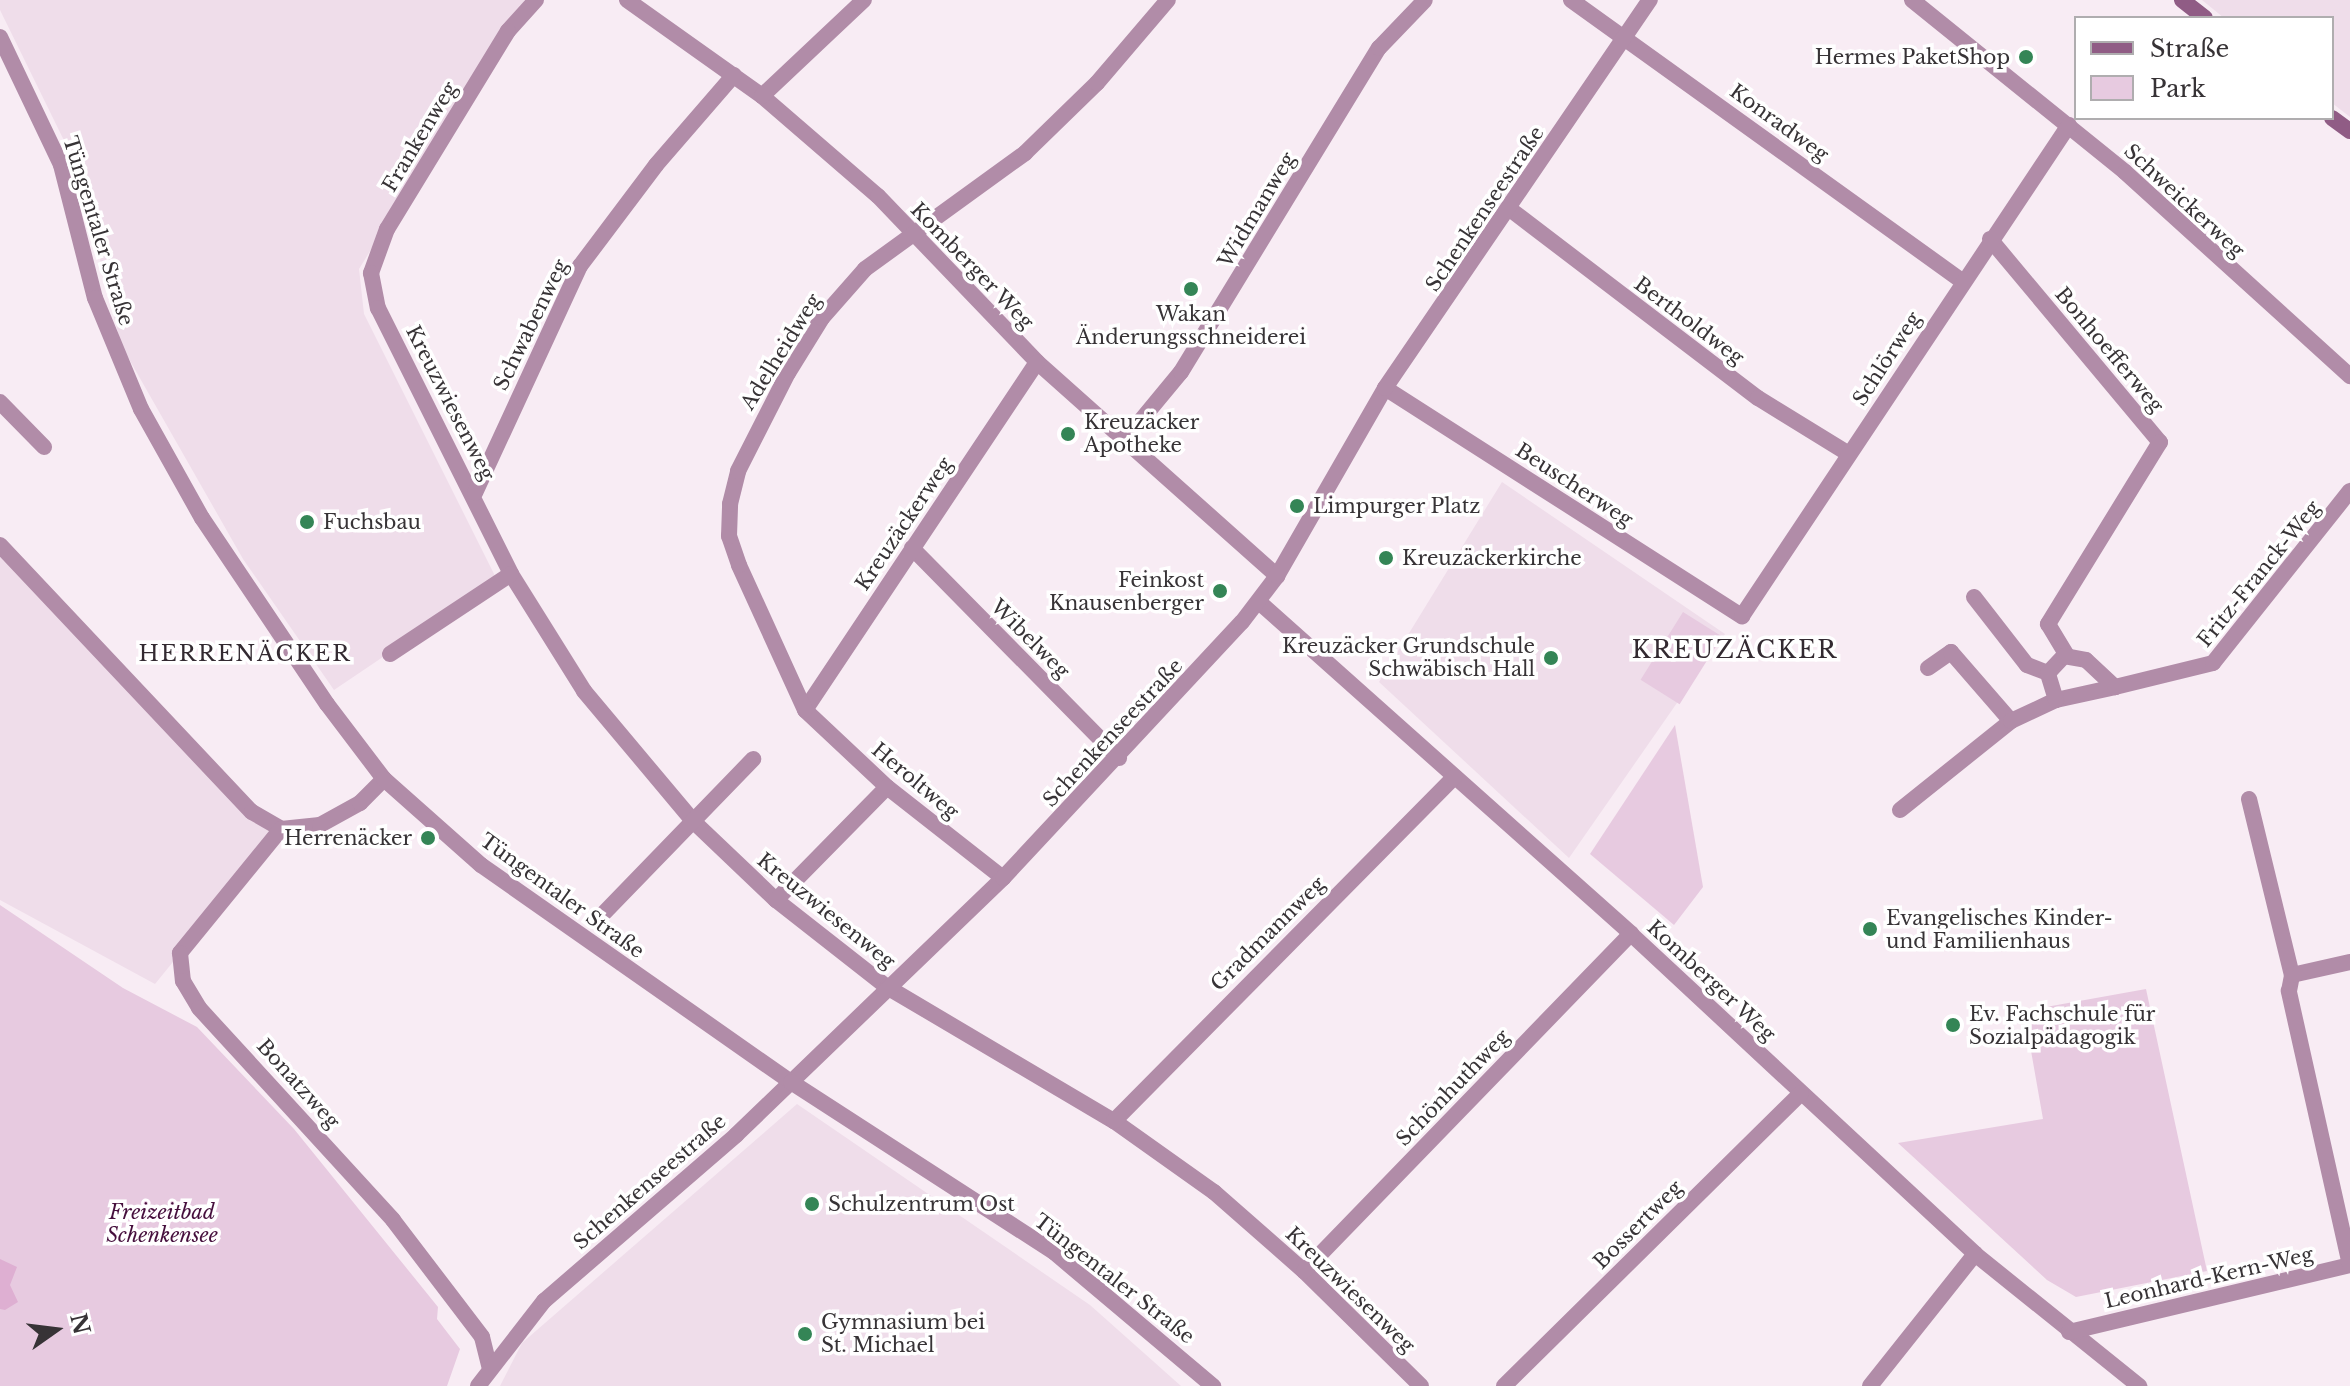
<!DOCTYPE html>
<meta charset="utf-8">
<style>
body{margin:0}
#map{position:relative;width:2350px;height:1386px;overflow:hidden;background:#f8ecf4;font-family:"Libre Baskerville",serif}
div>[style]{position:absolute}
.built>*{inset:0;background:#efddea}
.green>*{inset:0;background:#e7cae0;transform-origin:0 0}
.water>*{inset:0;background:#deafd2}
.minor>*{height:16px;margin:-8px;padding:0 8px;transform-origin:8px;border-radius:8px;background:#b18ca8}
.tertiary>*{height:16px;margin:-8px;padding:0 8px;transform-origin:8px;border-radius:8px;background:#b18ca8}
.secondary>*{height:16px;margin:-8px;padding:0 8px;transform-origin:8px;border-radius:8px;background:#905c85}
.dots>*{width:22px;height:22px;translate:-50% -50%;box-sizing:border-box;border:4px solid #fff;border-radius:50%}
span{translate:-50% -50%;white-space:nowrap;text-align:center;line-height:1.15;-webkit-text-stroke:7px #fff;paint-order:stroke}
.poi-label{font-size:20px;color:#373336}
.right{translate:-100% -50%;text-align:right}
.left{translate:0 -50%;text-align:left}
.street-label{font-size:20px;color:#373336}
.park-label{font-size:20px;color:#460f3d;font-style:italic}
.neighbourhood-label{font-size:22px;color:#332a31;letter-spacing:2px}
.quarter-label{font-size:24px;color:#332a31;letter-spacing:2px}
.legend{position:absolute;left:2074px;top:16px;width:260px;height:104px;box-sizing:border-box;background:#fff;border:2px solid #afadaf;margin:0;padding:10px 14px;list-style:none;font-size:24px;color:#373336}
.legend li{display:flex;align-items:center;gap:16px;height:40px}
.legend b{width:40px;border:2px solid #afadaf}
.north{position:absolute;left:16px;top:1290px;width:80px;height:80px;-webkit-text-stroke:6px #fff;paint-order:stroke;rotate:76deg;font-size:22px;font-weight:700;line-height:32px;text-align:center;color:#373336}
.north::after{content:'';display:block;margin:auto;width:28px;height:36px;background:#373336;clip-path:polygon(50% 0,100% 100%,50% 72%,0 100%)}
</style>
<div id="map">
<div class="built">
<i style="clip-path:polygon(0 0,525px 0,359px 269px,364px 314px,497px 580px,334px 690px,243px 559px,121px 345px,78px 169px,0 10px)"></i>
<i style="clip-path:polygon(2202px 0,2350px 0,2350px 117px,2332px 103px,2332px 18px,2224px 18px)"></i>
<i style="clip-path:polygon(1502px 482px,1725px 634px,1569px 858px,1379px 682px)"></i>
<i style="clip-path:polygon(0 545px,226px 784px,281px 829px,155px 984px,0 900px)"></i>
<i style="clip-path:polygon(797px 1104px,1090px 1305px,1181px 1386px,500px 1386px,522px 1343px)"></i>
</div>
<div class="green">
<i style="left:1683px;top:612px;width:46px;height:80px;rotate:32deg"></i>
<i style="clip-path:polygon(1675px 725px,1703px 887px,1674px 925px,1590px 854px)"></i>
<i style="clip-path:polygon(0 905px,123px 988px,197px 1027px,294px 1129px,438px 1307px,437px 1319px,460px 1349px,447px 1386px,0 1386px)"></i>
<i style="clip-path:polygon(2146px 989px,2207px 1271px,2076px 1297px,2047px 1280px,1898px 1143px,2043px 1119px,2024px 1011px)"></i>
</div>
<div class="water">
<i style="clip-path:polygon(0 1259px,17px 1267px,10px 1285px,18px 1302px,5px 1310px,0 1309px)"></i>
</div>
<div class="minor">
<i style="left:536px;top:0;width:42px;rotate:132.1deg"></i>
<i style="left:508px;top:31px;width:232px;rotate:121.4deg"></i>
<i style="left:387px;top:229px;width:47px;rotate:110deg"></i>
<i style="left:371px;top:273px;width:36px;rotate:79deg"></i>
<i style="left:378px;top:308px;width:297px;rotate:63.4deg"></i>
<i style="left:511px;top:574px;width:138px;rotate:58deg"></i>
<i style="left:584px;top:691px;width:171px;rotate:50deg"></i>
<i style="left:694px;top:822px;width:113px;rotate:43.6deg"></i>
<i style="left:776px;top:900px;width:141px;rotate:38.1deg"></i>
<i style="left:887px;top:987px;width:264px;rotate:30.6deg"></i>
<i style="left:1114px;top:1121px;width:123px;rotate:35.4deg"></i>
<i style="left:1214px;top:1192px;width:120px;rotate:41.3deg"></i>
<i style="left:1304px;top:1271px;width:164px;rotate:44.5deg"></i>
<i style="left:627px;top:0;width:166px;rotate:35.4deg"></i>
<i style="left:762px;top:96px;width:153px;rotate:40.8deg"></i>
<i style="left:878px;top:196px;width:230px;rotate:46.2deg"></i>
<i style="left:1037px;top:362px;width:322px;rotate:41.7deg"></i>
<i style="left:1571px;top:0;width:481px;rotate:35.7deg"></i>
<i style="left:1912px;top:0;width:274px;rotate:38.9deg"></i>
<i style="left:2125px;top:172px;width:304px;rotate:42.2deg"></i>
<i style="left:762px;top:96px;width:140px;rotate:-43.3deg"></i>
<i style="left:1511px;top:210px;width:310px;rotate:37.3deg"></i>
<i style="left:1758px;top:398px;width:107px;rotate:31.6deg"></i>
<i style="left:1990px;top:239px;width:265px;rotate:50.1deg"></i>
<i style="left:2160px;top:442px;width:214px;rotate:121.6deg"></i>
<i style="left:2048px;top:624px;width:37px;rotate:59deg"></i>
<i style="left:1385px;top:388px;width:424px;rotate:32.6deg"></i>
<i style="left:1742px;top:616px;width:590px;rotate:-56.34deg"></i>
<i style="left:0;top:402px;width:63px;rotate:45.6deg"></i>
<i style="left:1123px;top:442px;width:91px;rotate:-50.4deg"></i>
<i style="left:1181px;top:372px;width:380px;rotate:-58.6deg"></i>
<i style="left:1379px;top:48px;width:66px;rotate:-46.2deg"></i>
<i style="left:475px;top:493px;width:250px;rotate:-65.2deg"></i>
<i style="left:580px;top:266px;width:126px;rotate:-53deg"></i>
<i style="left:656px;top:165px;width:119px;rotate:-49.1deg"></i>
<i style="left:0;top:545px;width:367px;rotate:46.7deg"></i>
<i style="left:252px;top:812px;width:34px;rotate:30deg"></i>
<i style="left:281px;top:829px;width:39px;rotate:-6deg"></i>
<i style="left:320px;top:825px;width:46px;rotate:-28.8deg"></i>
<i style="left:360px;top:803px;width:34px;rotate:-45deg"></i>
<i style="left:912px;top:548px;width:295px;rotate:45.4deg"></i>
<i style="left:1974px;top:597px;width:86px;rotate:52.1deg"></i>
<i style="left:2027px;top:665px;width:22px;rotate:21deg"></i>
<i style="left:1259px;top:602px;width:499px;rotate:41.7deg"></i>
<i style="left:1631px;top:934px;width:470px;rotate:42.9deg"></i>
<i style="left:1975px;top:1254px;width:211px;rotate:38.8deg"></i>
<i style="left:390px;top:654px;width:145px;rotate:-33.5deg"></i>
<i style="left:1928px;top:668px;width:28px;rotate:-35deg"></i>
<i style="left:1951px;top:652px;width:91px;rotate:49deg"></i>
<i style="left:2056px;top:700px;width:60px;rotate:-12.4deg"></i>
<i style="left:805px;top:710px;width:418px;rotate:-56.3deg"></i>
<i style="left:2249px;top:799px;width:181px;rotate:76.3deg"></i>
<i style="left:1900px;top:810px;width:142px;rotate:-38.7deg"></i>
<i style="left:2011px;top:721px;width:50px;rotate:-25deg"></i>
<i style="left:2056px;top:700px;width:28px;rotate:-107deg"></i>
<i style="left:2048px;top:673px;width:23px;rotate:-47deg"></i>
<i style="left:2064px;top:656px;width:22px;rotate:10deg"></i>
<i style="left:2086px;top:660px;width:40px;rotate:43deg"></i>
<i style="left:2115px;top:687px;width:101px;rotate:-13.8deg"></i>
<i style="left:2213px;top:663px;width:220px;rotate:-51.5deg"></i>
<i style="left:281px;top:829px;width:160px;rotate:129.2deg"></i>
<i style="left:180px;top:953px;width:28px;rotate:84deg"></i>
<i style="left:183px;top:981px;width:31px;rotate:59deg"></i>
<i style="left:199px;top:1008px;width:287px;rotate:47.5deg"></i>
<i style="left:393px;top:1220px;width:147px;rotate:52.7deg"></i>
<i style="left:482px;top:1337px;width:30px;rotate:76deg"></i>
<i style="left:1003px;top:878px;width:147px;rotate:-141.9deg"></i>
<i style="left:887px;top:787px;width:112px;rotate:-136.8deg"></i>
<i style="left:805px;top:710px;width:159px;rotate:-114.5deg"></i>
<i style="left:739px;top:565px;width:31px;rotate:-109deg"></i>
<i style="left:729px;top:536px;width:32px;rotate:-88deg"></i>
<i style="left:730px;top:504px;width:34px;rotate:-76deg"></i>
<i style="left:738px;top:471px;width:110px;rotate:-63deg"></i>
<i style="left:788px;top:373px;width:65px;rotate:-58.3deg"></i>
<i style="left:822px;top:318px;width:65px;rotate:-48.7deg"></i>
<i style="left:865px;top:269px;width:198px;rotate:-35.9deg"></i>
<i style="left:1025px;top:153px;width:100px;rotate:-44.2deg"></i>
<i style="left:1097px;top:83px;width:109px;rotate:-49.5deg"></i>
<i style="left:776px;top:900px;width:158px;rotate:-45.5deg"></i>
<i style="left:603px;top:914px;width:216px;rotate:-45.9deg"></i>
<i style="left:1114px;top:1121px;width:484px;rotate:-45.3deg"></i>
<i style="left:1304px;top:1271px;width:470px;rotate:-45.9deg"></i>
<i style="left:2069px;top:1332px;width:289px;rotate:-13.4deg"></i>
<i style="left:2350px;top:1265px;width:281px;rotate:-102.6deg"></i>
<i style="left:2289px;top:991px;width:16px;rotate:-79deg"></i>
<i style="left:2292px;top:975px;width:59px;rotate:-12.6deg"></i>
<i style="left:478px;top:1386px;width:108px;rotate:-52.2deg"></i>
<i style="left:544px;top:1301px;width:254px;rotate:-40.8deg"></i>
<i style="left:736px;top:1135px;width:371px;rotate:-43.9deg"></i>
<i style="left:1003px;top:878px;width:350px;rotate:-47deg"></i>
<i style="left:1242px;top:622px;width:58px;rotate:-52.7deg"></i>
<i style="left:1277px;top:576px;width:217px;rotate:-60.1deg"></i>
<i style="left:1385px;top:388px;width:470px;rotate:-55.7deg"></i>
<i style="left:1504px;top:1386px;width:417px;rotate:-44.6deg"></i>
<i style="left:1870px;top:1386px;width:169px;rotate:-51.5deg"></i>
</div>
<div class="tertiary">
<i style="left:0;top:37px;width:142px;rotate:64.5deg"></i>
<i style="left:61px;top:165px;width:137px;rotate:75.7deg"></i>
<i style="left:95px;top:298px;width:120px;rotate:67.5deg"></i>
<i style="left:141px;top:409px;width:125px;rotate:60.8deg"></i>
<i style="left:202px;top:518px;width:224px;rotate:56.1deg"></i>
<i style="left:327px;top:704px;width:94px;rotate:52.8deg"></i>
<i style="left:384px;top:779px;width:130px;rotate:41.6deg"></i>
<i style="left:481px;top:865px;width:378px;rotate:35deg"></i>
<i style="left:791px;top:1082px;width:315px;rotate:32.9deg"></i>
<i style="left:1055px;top:1253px;width:207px;rotate:40.1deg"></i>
</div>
<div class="secondary">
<i style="left:2182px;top:0;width:29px;rotate:38deg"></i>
<i style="left:2332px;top:118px;width:22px;rotate:36deg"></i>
</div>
<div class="dots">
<i style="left:2026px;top:57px;background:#348556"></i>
<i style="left:1191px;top:289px;background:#348556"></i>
<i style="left:1068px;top:434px;background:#348556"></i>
<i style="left:1297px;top:506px;background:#348556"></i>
<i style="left:307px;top:522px;background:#348556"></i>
<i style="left:1386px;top:558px;background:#348556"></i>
<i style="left:1220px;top:591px;background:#348556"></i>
<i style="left:1551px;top:658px;background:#348556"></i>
<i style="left:428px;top:838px;background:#348556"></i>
<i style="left:1870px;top:929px;background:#348556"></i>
<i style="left:1953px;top:1025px;background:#348556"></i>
<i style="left:812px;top:1204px;background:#348556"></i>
<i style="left:805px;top:1334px;background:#348556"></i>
</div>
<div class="poi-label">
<span class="right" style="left:2010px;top:57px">Hermes PaketShop</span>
<span style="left:1191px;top:326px">Wakan<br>Änderungsschneiderei</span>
<span class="left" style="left:1084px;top:434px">Kreuzäcker<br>Apotheke</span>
<span class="left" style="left:1313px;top:506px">Limpurger Platz</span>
<span class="left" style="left:323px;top:522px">Fuchsbau</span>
<span class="left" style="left:1402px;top:558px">Kreuzäckerkirche</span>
<span class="right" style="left:1204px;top:592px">Feinkost<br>Knausenberger</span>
<span class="right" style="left:1535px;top:658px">Kreuzäcker Grundschule<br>Schwäbisch Hall</span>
<span class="right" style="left:412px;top:838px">Herrenäcker</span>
<span class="left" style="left:1886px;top:930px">Evangelisches Kinder-<br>und Familienhaus</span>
<span class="left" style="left:1969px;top:1026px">Ev. Fachschule für<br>Sozialpädagogik</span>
<span class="left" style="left:828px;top:1204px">Schulzentrum Ost</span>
<span class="left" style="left:821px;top:1334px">Gymnasium bei<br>St. Michael</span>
</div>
<div class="street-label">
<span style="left:1779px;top:123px;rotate:36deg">Konradweg</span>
<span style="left:420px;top:137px;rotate:-59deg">Frankenweg</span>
<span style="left:2184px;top:201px;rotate:43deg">Schweickerweg</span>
<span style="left:1485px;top:209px;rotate:-56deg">Schenkenseestraße</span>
<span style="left:1257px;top:210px;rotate:-59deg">Widmanweg</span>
<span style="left:98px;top:231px;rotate:73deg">Tüngentaler Straße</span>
<span style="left:972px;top:266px;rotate:46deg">Komberger Weg</span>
<span style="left:1689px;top:321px;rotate:37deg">Bertholdweg</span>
<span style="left:531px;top:325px;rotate:-64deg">Schwabenweg</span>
<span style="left:2109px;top:350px;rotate:50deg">Bonhoefferweg</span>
<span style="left:781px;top:352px;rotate:-58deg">Adelheidweg</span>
<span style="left:1887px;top:359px;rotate:-57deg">Schlörweg</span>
<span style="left:450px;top:403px;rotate:63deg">Kreuzwiesenweg</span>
<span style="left:1574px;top:485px;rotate:33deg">Beuscherweg</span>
<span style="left:904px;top:524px;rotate:-56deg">Kreuzäckerweg</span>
<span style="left:2259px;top:574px;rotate:-51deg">Fritz-Franck-Weg</span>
<span style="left:1030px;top:639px;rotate:45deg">Wibelweg</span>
<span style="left:1113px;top:733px;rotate:-47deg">Schenkenseestraße</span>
<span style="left:915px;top:781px;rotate:40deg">Heroltweg</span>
<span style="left:562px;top:896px;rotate:36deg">Tüngentaler Straße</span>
<span style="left:826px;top:911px;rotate:39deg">Kreuzwiesenweg</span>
<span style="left:1268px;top:934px;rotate:-45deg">Gradmannweg</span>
<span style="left:1711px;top:981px;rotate:43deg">Komberger Weg</span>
<span style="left:298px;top:1084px;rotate:48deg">Bonatzweg</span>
<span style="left:1453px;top:1088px;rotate:-46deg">Schönhuthweg</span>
<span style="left:650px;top:1182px;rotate:-41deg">Schenkenseestraße</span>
<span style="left:1638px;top:1225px;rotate:-45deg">Bossertweg</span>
<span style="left:2209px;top:1278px;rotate:-13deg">Leonhard-Kern-Weg</span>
<span style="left:1114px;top:1279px;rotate:38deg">Tüngentaler Straße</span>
<span style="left:1350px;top:1290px;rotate:44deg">Kreuzwiesenweg</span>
</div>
<div class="park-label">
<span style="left:162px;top:1224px">Freizeitbad<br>Schenkensee</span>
</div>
<div class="neighbourhood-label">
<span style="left:245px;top:654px">HERRENÄCKER</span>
</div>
<div class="quarter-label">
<span style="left:1735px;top:650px">KREUZÄCKER</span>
</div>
<ul class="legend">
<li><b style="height:10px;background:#905c85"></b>Straße</li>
<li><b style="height:22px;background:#e7cae0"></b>Park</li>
</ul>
<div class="north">N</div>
</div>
